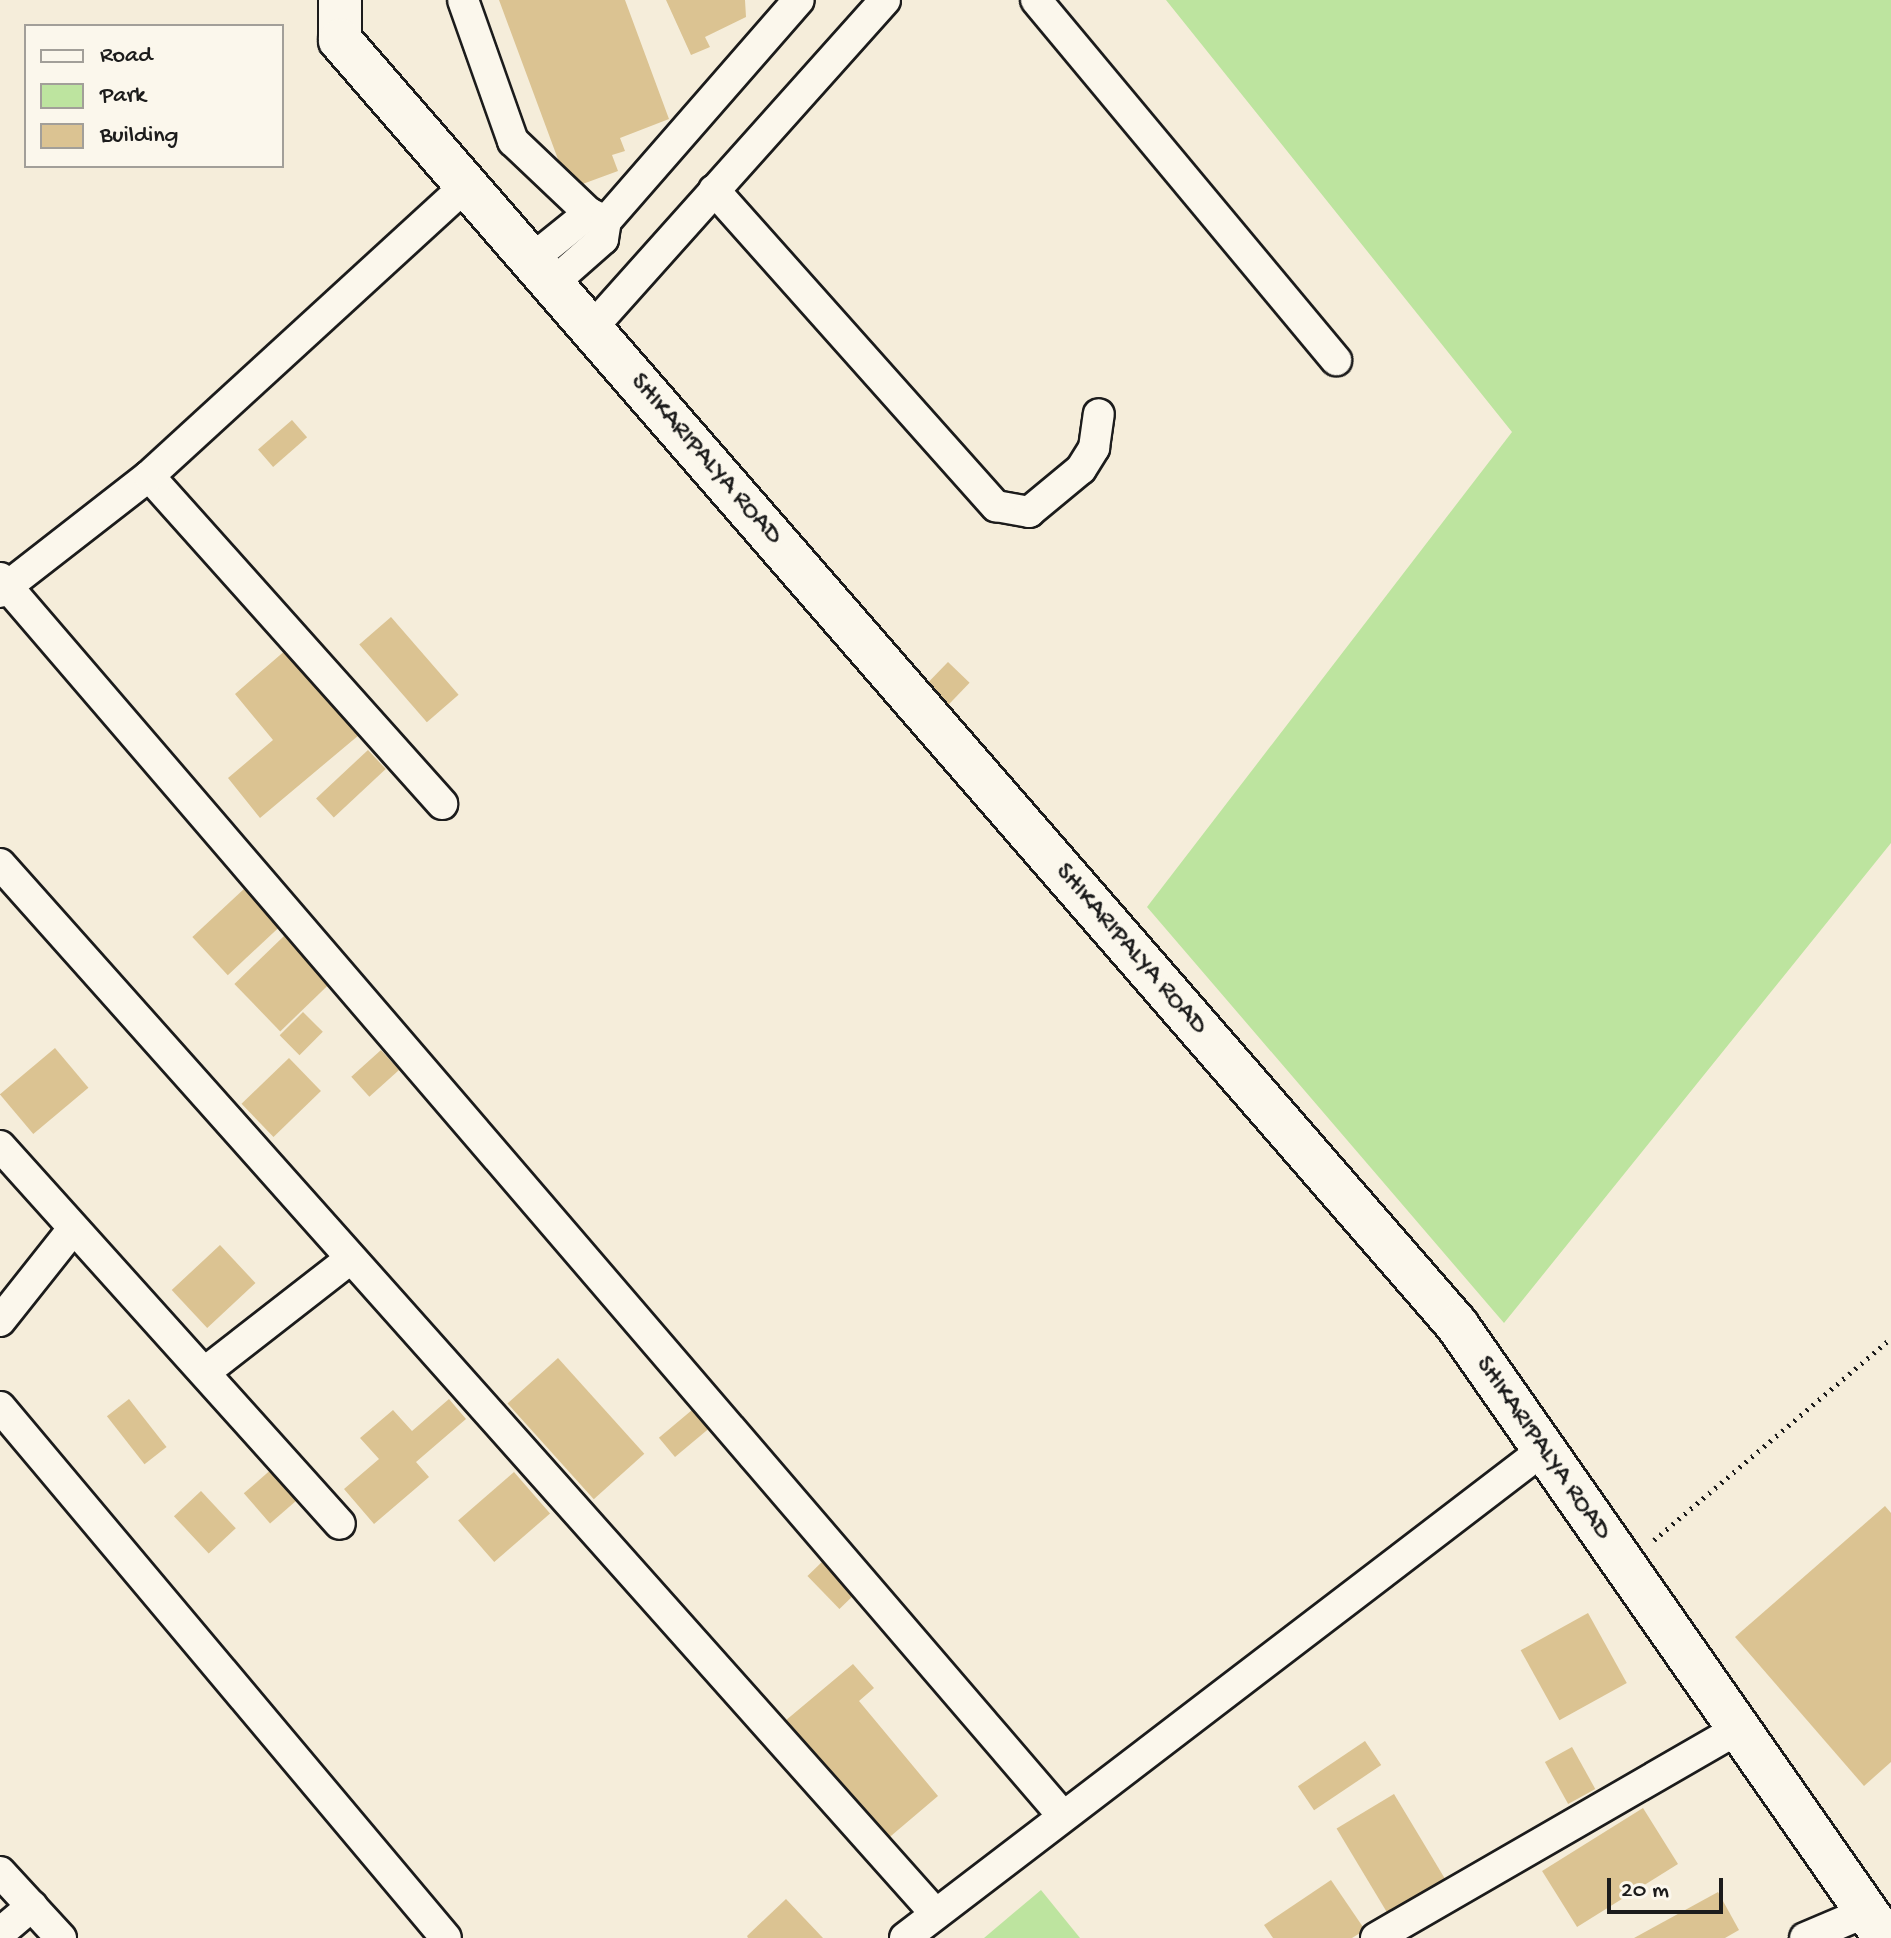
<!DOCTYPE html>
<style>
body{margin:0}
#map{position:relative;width:1891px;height:1938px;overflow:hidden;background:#f5edda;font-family:"Gochi Hand",sans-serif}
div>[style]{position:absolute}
.green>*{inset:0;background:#bde49f}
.building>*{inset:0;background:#dbc392;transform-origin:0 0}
.path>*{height:5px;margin-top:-2.5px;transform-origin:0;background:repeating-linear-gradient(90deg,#1c1c1c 0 2px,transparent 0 8px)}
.roads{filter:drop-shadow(2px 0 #1c1c1c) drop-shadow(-2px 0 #1c1c1c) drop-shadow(0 2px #1c1c1c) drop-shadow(0 -2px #1c1c1c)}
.street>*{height:30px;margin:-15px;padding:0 15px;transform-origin:15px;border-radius:15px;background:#fbf7ec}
.secondary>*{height:42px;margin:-21px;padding:0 21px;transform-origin:21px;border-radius:21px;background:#fbf7ec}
span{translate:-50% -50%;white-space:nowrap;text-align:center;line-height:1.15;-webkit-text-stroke:8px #fbf7ec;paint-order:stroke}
.street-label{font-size:26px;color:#1c1c1c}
.legend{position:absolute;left:24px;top:24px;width:260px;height:144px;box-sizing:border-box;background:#fbf7ec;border:2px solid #a29f99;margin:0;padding:10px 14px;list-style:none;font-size:24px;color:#1c1c1c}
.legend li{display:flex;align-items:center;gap:16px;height:40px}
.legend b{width:40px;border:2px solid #a29f99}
.scale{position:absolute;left:1607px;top:1878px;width:116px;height:36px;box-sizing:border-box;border:4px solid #1c1c1c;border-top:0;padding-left:10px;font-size:24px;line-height:28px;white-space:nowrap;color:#1c1c1c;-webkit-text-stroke:6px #fbf7ec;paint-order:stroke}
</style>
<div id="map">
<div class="green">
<i style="clip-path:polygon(1166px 0,1891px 0,1891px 843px,1504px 1323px,1147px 907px,1512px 432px)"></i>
<i style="clip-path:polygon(1041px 1890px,1080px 1938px,984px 1938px)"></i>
</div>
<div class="building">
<i style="clip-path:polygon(499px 0,625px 0,669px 119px,620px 138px,625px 151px,612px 155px,618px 171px,569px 189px)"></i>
<i style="clip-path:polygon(666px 0,745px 0,746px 17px,705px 37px,710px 47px,691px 55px)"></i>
<i style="left:292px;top:420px;width:23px;height:45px;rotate:49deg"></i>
<i style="left:391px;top:617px;width:103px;height:42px;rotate:49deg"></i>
<i style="clip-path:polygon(287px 649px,359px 735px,260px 818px,228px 778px,273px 740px,235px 694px)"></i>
<i style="left:948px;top:662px;width:30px;height:38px;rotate:44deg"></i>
<i style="left:368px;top:750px;width:26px;height:71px;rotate:47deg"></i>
<i style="left:245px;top:888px;width:52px;height:72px;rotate:47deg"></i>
<i style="left:284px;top:936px;width:66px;height:69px;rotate:46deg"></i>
<i style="left:303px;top:1012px;width:28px;height:33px;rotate:45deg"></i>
<i style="left:55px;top:1048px;width:52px;height:72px;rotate:50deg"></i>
<i style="left:381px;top:1050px;width:27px;height:40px;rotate:48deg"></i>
<i style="left:289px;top:1058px;width:46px;height:66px;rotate:46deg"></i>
<i style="left:220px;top:1245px;width:52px;height:66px;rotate:47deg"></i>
<i style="left:558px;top:1358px;width:129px;height:68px;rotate:48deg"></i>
<i style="left:129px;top:1399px;width:61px;height:28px;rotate:52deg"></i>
<i style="clip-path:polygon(449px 1399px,466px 1419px,416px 1462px,429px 1477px,374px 1524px,344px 1489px,379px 1459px,360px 1438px,393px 1410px,412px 1431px)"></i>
<i style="left:698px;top:1405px;width:25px;height:51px;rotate:50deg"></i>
<i style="left:274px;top:1467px;width:40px;height:40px;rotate:49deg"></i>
<i style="left:514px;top:1472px;width:55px;height:74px;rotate:49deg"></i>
<i style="left:201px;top:1491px;width:51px;height:37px;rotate:47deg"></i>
<i style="clip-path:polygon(1885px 1506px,1891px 1513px,1891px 1762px,1864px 1786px,1735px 1637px)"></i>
<i style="left:824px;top:1560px;width:46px;height:23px;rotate:46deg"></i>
<i style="left:1588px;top:1613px;width:80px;height:77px;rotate:61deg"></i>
<i style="clip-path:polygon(853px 1664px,874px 1688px,859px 1701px,938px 1796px,885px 1841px,785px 1721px)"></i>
<i style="left:1365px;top:1741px;width:29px;height:81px;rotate:56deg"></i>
<i style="left:1572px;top:1747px;width:48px;height:31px;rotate:61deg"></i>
<i style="left:1394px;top:1794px;width:103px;height:67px;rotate:59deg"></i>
<i style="left:1643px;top:1808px;width:66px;height:119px;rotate:58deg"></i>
<i style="clip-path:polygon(1331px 1880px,1365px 1930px,1352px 1938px,1273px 1938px,1264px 1925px)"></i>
<i style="clip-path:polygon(1718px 1892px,1739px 1930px,1725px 1938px,1634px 1938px)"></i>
<i style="clip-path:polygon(786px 1899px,823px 1938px,748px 1938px,747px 1936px)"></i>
</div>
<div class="path">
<i style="left:1654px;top:1540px;width:311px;rotate:-40.4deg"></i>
</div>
<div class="roads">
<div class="street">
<i style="left:463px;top:0;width:150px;rotate:70.5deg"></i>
<i style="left:513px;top:141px;width:105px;rotate:43.5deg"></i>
<i style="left:589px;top:213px;width:19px;rotate:25deg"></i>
<i style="left:1036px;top:0;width:469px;rotate:50.2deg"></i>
<i style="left:714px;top:190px;width:424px;rotate:48.3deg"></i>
<i style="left:996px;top:506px;width:34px;rotate:10deg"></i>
<i style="left:1029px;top:512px;width:67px;rotate:-39.6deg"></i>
<i style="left:1081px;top:469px;width:25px;rotate:-58deg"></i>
<i style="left:1094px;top:448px;width:34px;rotate:-82deg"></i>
<i style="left:531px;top:260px;width:75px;rotate:-39deg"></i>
<i style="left:552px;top:284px;width:68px;rotate:-41.4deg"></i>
<i style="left:603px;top:239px;width:18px;rotate:-81deg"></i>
<i style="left:606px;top:221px;width:293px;rotate:-48.9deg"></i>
<i style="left:591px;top:329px;width:441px;rotate:-48.2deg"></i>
<i style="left:149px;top:476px;width:440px;rotate:48.2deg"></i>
<i style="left:0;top:578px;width:1632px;rotate:49.35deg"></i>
<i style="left:0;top:592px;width:189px;rotate:-37.9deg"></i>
<i style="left:149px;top:476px;width:430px;rotate:-42.5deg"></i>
<i style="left:0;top:864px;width:1405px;rotate:48.29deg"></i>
<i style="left:0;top:1146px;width:508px;rotate:48.03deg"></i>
<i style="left:0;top:1321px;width:116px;rotate:-51.6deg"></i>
<i style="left:205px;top:1372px;width:184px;rotate:-37.9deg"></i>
<i style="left:0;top:1407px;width:693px;rotate:49.97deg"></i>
<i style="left:0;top:1872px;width:90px;rotate:47.3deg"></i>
<i style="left:0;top:1933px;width:42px;rotate:-40.2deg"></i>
<i style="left:905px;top:1938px;width:803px;rotate:-37.41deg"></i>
<i style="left:1376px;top:1938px;width:418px;rotate:-30deg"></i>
<i style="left:1805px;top:1938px;width:66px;rotate:-23.1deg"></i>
</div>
<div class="secondary">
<i style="left:340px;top:0;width:40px;rotate:90deg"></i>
<i style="left:340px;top:40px;width:1703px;rotate:49deg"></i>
<i style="left:1457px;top:1325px;width:748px;rotate:55.08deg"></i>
</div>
</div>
<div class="street-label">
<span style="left:705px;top:460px;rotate:49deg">SHIKARIPALYA ROAD</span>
<span style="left:1130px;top:950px;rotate:49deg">SHIKARIPALYA ROAD</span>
<span style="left:1542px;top:1449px;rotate:55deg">SHIKARIPALYA ROAD</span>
</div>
<ul class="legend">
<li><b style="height:10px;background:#fbf7ec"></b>Road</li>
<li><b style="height:22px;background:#bde49f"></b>Park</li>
<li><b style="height:22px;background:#dbc392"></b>Building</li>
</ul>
<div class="scale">20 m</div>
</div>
